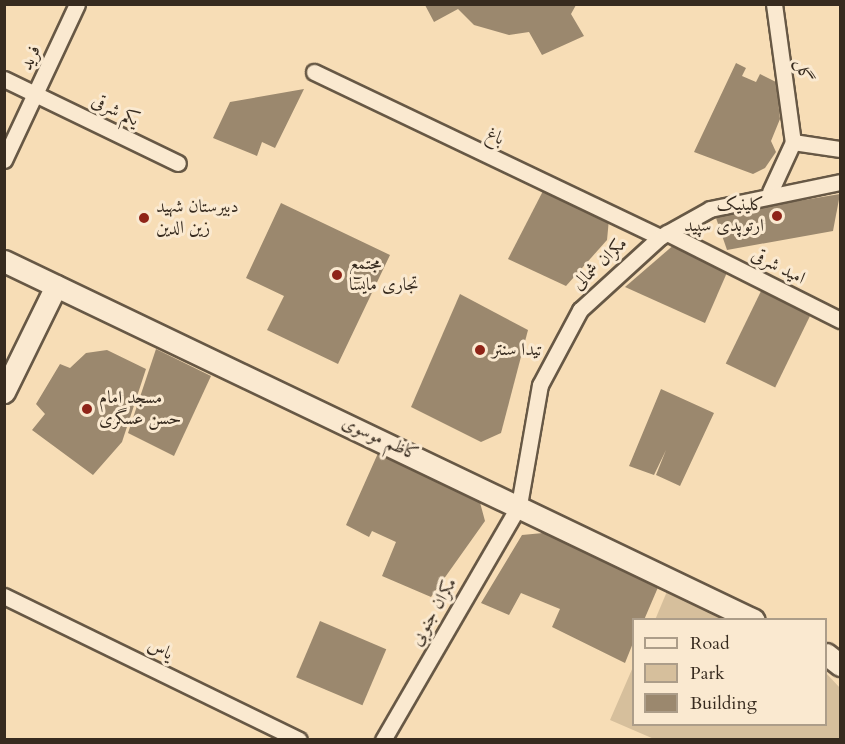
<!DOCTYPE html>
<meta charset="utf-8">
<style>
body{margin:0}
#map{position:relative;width:845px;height:744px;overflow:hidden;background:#f7ddb6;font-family:Cardo,Amiri,serif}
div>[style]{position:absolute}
.green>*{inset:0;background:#d6bf9c}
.building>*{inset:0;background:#9b886e;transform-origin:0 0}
.roads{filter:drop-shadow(2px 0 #675845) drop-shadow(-2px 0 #675845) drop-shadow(0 2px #675845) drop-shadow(0 -2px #675845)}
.minor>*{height:15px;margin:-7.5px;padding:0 7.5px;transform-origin:7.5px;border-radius:7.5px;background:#fae9d0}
.secondary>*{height:21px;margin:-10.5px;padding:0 10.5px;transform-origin:10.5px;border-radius:10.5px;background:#fae9d0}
.dots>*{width:16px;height:16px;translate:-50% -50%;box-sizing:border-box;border:3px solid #fae9d0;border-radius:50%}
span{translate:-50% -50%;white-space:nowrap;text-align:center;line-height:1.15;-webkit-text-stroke:6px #fae9d0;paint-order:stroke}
.street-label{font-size:18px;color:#372b1f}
.poi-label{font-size:18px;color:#372b1f}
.right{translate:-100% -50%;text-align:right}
.left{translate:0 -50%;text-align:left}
.frame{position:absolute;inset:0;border:6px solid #372b1f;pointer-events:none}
.legend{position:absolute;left:632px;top:618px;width:195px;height:108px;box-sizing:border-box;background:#fae9d0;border:2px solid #ac9d89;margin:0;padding:8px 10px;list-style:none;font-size:18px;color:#372b1f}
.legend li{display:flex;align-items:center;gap:12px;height:30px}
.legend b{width:30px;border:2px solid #ac9d89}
</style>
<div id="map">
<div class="green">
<i style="clip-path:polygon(668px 589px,725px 619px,655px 620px)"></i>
<i style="clip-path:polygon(633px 667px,634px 724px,826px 724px,826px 673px,840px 688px,840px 739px,654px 739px,610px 720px)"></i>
</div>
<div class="building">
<i style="clip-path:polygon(425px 5px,576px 5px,571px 14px,584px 36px,542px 55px,529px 32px,509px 35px,474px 25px,458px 9px,434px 22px)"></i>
<i style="clip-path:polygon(736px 63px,746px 68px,742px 76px,756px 82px,760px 74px,776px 82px,780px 119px,771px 141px,776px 152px,765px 168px,753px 174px,694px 152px)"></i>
<i style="clip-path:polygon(304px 89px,275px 148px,262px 142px,257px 156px,213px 138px,230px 102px)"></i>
<i style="clip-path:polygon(544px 189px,609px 219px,607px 240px,566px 286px,508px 259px)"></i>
<i style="clip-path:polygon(840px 194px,833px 231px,727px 250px,715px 215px)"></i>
<i style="clip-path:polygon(281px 203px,390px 255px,338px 364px,267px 330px,284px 296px,246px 278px)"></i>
<i style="clip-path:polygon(676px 243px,729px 268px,705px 323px,625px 287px)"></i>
<i style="left:763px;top:287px;width:55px;height:85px;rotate:26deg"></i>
<i style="clip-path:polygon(460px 294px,528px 330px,501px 433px,481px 442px,411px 407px)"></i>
<i style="clip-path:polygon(156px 349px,211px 376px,174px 456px,128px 433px)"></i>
<i style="clip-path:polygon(107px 350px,146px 369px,122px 442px,93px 475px,32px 430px,45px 414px,36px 404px,60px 364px,70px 368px,86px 353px)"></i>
<i style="clip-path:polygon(661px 389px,714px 413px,680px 486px,656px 475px,666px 450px,654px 475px,629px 466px)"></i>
<i style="clip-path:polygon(379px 451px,478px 495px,485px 521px,431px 597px,382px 576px,396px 542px,372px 531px,369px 537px,346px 525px)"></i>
<i style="clip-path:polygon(543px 533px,659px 585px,644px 620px,633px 620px,633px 643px,625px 663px,552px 627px,560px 609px,521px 593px,509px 615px,481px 603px,522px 535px)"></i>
<i style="left:320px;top:621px;width:72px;height:61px;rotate:23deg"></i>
</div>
<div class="roads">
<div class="minor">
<i style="left:774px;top:4px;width:139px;rotate:82.2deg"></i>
<i style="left:314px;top:72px;width:383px;rotate:25.5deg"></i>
<i style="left:4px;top:79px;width:193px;rotate:25.8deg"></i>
<i style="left:793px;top:142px;width:48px;rotate:8.5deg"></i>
<i style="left:4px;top:160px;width:172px;rotate:-64.9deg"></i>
<i style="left:770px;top:192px;width:55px;rotate:-65.3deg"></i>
<i style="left:667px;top:233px;width:194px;rotate:26.7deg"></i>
<i style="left:4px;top:596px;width:328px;rotate:26deg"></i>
<i style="left:383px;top:740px;width:272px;rotate:-59.9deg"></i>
<i style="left:519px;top:505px;width:122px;rotate:-80.1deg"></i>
<i style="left:540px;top:385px;width:85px;rotate:-61.9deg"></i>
<i style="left:580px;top:310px;width:108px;rotate:-42.4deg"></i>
<i style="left:660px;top:237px;width:57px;rotate:-29.2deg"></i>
<i style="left:710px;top:209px;width:133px;rotate:-11.7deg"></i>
</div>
<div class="secondary">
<i style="left:4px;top:261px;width:831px;rotate:25.58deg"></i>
<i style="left:4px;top:392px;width:118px;rotate:-63.9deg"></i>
<i style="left:826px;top:654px;width:18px;rotate:38deg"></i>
</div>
</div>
<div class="dots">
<i style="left:777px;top:216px;background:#8f2418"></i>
<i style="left:144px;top:218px;background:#8f2418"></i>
<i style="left:337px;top:275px;background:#8f2418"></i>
<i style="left:480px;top:350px;background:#8f2418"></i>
<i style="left:87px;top:409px;background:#8f2418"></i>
</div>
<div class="street-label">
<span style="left:31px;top:58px;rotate:-65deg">فرید</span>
<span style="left:803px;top:71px;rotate:82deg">گل</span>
<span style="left:115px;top:111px;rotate:26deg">یکم شرقی</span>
<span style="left:495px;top:137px;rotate:25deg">باغ</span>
<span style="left:600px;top:264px;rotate:-43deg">مکران شمالی</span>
<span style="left:778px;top:267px;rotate:27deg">امید شرقی</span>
<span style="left:380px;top:439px;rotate:25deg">کاظم موسوی</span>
<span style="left:434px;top:612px;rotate:-60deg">مکران جنوبی</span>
<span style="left:160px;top:650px;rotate:26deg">یاس</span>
</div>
<div class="poi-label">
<span class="right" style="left:764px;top:216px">کلینیک<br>ارتوپدی سپید</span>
<span class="left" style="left:156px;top:218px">دبیرستان شهید<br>زین الدین</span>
<span class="left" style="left:349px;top:275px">مجتمع<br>تجاری مايسا</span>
<span class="left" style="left:492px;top:350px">تیدا سنتر</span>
<span class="left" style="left:99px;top:409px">مسجد امام<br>حسن عسگری</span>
</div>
<div class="frame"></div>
<ul class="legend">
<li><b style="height:8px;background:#fae9d0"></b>Road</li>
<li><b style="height:16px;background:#d6bf9c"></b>Park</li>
<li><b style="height:16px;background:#9b886e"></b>Building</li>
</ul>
</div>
